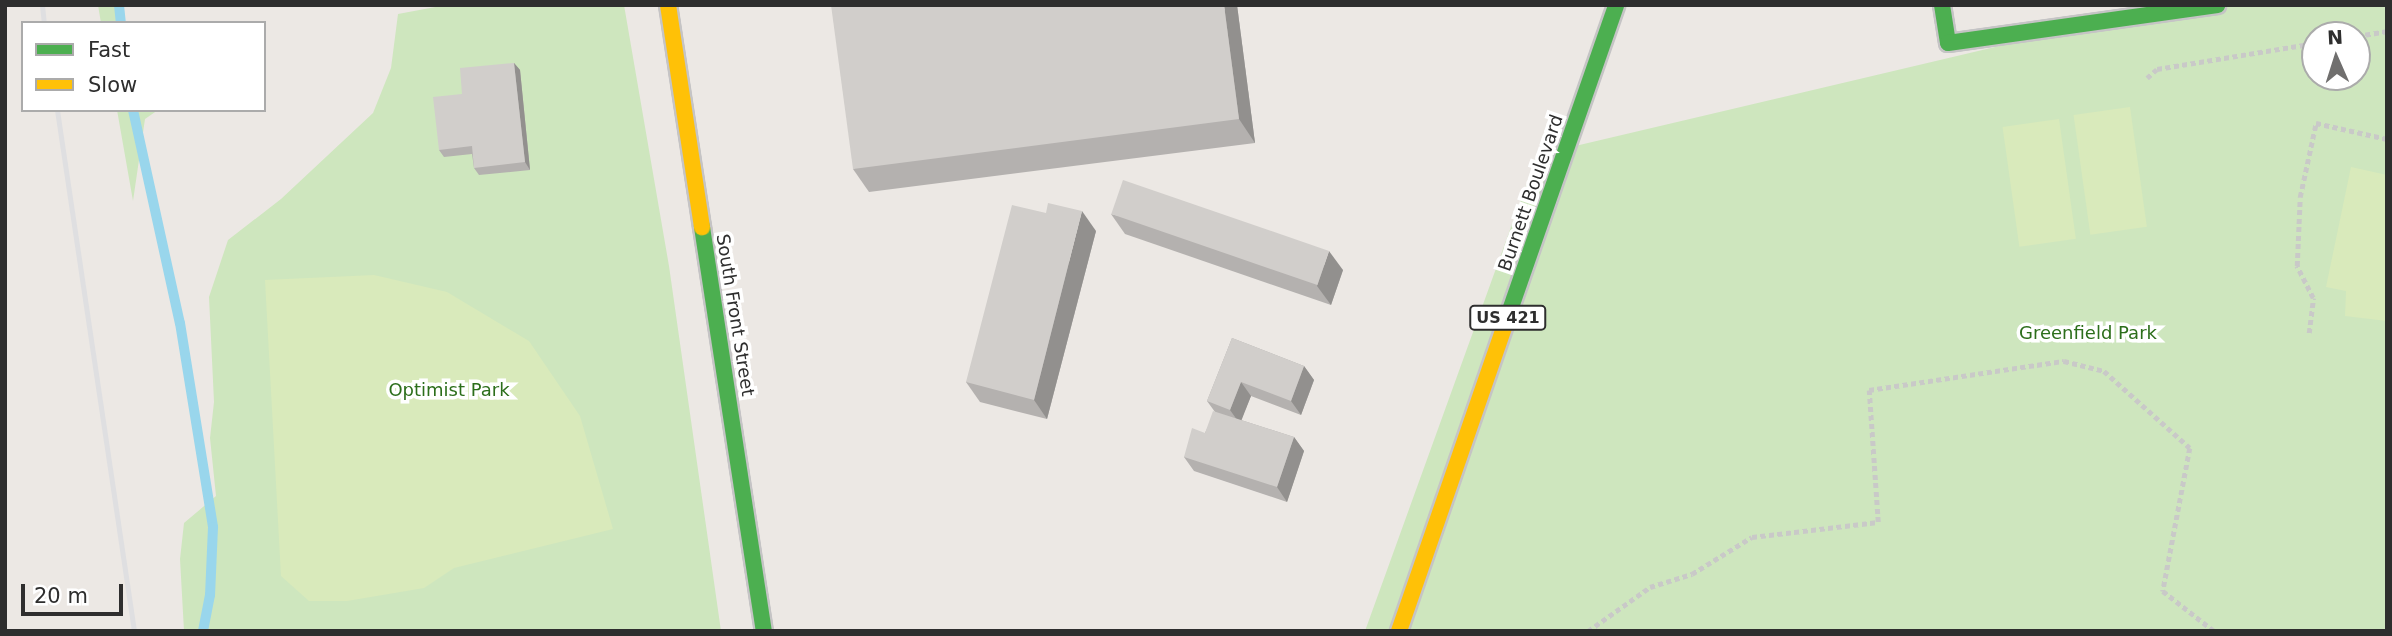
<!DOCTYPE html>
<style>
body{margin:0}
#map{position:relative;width:2392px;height:636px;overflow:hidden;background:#ece8e4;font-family:"DejaVu Sans",sans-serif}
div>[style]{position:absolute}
.green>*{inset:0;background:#cee6be}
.pitch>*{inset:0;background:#d9eabb;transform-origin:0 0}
.stream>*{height:10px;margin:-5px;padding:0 5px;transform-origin:5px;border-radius:5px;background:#99d6ec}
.path>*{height:4.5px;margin-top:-2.25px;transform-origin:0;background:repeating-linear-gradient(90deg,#c9c9c8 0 5px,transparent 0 8.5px)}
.roads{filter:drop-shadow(2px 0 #c5c4c5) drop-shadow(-2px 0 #c5c4c5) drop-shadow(0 2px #c5c4c5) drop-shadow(0 -2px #c5c4c5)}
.fast>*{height:16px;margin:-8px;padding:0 8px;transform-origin:8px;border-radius:8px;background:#4caf50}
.slow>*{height:16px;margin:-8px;padding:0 8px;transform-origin:8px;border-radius:8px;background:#ffc107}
.rail>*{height:5px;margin:-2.5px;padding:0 2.5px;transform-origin:2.5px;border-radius:2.5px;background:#dfdfe1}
.wall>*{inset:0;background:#b4b1af}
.shaded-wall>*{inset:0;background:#92908e}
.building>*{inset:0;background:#d1cecb;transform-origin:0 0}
span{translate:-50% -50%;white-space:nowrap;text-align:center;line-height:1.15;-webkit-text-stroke:7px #fff;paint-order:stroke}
.shield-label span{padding:2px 5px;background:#fff;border:2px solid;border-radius:5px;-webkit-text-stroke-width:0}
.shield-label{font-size:16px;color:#2e2e2e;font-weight:700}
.street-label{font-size:18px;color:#2e2e2e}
.park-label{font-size:18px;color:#2c6e1b}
.frame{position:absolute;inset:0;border:7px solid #2e2e2e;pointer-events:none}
.legend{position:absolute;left:21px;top:21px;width:245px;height:91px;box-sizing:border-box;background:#fff;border:2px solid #ababab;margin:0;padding:9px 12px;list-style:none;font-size:21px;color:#2e2e2e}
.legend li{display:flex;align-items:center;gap:14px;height:35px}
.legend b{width:35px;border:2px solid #ababab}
.north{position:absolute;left:2301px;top:21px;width:70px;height:70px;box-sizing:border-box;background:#fff;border:2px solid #ababab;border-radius:50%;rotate:357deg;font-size:19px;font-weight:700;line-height:28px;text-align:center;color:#2e2e2e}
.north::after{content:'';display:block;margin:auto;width:24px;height:32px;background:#706f6e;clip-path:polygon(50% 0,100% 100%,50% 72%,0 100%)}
.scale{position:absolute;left:21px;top:584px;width:102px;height:32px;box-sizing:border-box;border:4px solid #2e2e2e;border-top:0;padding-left:9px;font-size:21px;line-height:24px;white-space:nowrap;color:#2e2e2e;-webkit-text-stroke:5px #fff;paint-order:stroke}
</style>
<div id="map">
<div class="green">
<i style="clip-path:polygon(98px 5px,118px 5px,117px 15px,128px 23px,101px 23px)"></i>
<i style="clip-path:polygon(446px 5px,624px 5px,669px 266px,721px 631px,184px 631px,180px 559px,184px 523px,216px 496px,210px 438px,214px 402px,209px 297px,228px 240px,281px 199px,373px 113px,391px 68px,398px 14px)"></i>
<i style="clip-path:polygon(evenodd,2210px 5px,2387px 5px,2387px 631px,1365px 631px,1537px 155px,2012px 43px,2210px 5px,2315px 35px,2357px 35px,2357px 77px,2315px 77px,2315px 35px)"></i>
<i style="clip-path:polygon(117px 110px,158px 110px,145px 119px,133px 201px)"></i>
</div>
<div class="pitch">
<i style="left:2130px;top:107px;width:121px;height:57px;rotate:82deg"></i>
<i style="left:2059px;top:119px;width:121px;height:57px;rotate:82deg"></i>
<i style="clip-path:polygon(2351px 167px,2387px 175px,2387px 321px,2345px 316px,2346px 291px,2326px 287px)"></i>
<i style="clip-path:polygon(374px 275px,447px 292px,529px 341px,580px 416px,613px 529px,454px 568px,424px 588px,347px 601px,309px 601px,281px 576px,265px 280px)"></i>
</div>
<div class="stream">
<i style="left:119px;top:5px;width:18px;rotate:84deg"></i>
<i style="left:133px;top:110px;width:218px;rotate:77.6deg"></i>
<i style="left:180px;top:323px;width:207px;rotate:80.8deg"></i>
<i style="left:213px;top:527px;width:68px;rotate:92.5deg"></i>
<i style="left:210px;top:595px;width:37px;rotate:101deg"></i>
</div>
<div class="path">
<i style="left:2357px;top:36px;width:30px;rotate:-9deg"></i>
<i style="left:2147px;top:78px;width:13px;rotate:-42deg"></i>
<i style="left:2157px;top:69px;width:160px;rotate:-9.3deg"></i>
<i style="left:2309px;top:333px;width:35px;rotate:-83deg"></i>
<i style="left:2313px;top:298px;width:36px;rotate:-117deg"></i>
<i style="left:2297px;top:266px;width:69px;rotate:-87.5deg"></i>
<i style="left:2300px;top:197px;width:76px;rotate:-77.8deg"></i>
<i style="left:2316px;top:123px;width:73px;rotate:12.7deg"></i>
<i style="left:1588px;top:631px;width:76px;rotate:-35.4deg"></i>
<i style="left:1650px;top:587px;width:44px;rotate:-17.2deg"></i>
<i style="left:1692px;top:574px;width:70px;rotate:-31.7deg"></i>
<i style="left:1752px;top:537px;width:127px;rotate:-6.8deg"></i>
<i style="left:1878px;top:522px;width:132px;rotate:-93.9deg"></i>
<i style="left:1869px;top:390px;width:197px;rotate:-8.5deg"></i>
<i style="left:2064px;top:361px;width:41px;rotate:14deg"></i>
<i style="left:2104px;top:371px;width:115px;rotate:41.8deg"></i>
<i style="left:2190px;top:448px;width:146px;rotate:100.7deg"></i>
<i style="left:2163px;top:591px;width:65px;rotate:38.1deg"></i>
</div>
<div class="roads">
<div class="fast">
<i style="left:1942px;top:5px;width:38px;rotate:81deg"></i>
<i style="left:1948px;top:43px;width:272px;rotate:-8deg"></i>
<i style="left:702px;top:227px;width:409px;rotate:81.3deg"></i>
<i style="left:1509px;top:313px;width:326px;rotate:-70.8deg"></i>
</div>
<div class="slow">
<i style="left:668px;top:5px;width:225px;rotate:81.3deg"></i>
<i style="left:1399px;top:631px;width:336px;rotate:-70.9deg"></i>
</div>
</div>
<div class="rail">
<i style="left:42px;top:5px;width:18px;rotate:84deg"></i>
<i style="left:57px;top:110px;width:527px;rotate:81.59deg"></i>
</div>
<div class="wall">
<i style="clip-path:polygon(1237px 5px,1255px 143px,869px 192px,853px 169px)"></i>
<i style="clip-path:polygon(514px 63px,520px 70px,530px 170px,479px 175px,474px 168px,472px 154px,444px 157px,439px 150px,462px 94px)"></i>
<i style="clip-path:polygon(1111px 214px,1343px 270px,1331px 305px,1125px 234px)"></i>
<i style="clip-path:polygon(1096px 231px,1047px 419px,980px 402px,966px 382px)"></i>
<i style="clip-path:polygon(1232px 338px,1304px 366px,1314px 380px,1301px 415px,1251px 396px,1241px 420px,1294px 437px,1304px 451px,1287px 502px,1194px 471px,1184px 457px,1205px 433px,1215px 412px,1207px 401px)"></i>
</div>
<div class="shaded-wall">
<i style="clip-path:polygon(1224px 5px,1237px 5px,1255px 143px,1239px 119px)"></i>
<i style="clip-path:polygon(514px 63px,520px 70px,530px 170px,525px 162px)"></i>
<i style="clip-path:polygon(1082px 211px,1096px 231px,1047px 419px,1034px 400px)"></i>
<i style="clip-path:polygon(1329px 251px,1343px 270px,1331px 305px,1317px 286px)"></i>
<i style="clip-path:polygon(1304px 366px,1314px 380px,1301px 415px,1291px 401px)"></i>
<i style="clip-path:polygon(1241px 382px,1251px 396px,1240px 424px,1230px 410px)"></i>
<i style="clip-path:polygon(1294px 437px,1304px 451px,1287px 502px,1277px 487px)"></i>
</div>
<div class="building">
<i style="clip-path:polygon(831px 5px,1224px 5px,1239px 119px,853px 169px)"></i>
<i style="clip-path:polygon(514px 63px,525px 162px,474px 168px,472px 146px,439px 150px,433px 97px,462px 94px,460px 68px)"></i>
<i style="left:1123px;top:180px;width:218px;height:36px;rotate:19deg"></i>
<i style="clip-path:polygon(1048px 203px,1082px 211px,1034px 400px,966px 382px,1012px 205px,1046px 213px)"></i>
<i style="clip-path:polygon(1232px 338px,1304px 366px,1291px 401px,1241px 382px,1230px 410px,1207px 401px)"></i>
<i style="clip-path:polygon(1213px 411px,1294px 437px,1277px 487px,1184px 457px,1192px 428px,1205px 433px)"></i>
</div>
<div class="shield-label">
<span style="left:1508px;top:318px">US 421</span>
</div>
<div class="street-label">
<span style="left:1531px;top:193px;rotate:-71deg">Burnett Boulevard</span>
<span style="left:735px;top:315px;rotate:81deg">South Front Street</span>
</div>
<div class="park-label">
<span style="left:2088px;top:333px">Greenfield Park</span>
<span style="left:449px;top:390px">Optimist Park</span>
</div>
<div class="frame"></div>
<ul class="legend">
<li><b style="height:9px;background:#4caf50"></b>Fast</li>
<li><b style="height:9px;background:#ffc107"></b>Slow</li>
</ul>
<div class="north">N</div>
<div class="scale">20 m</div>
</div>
